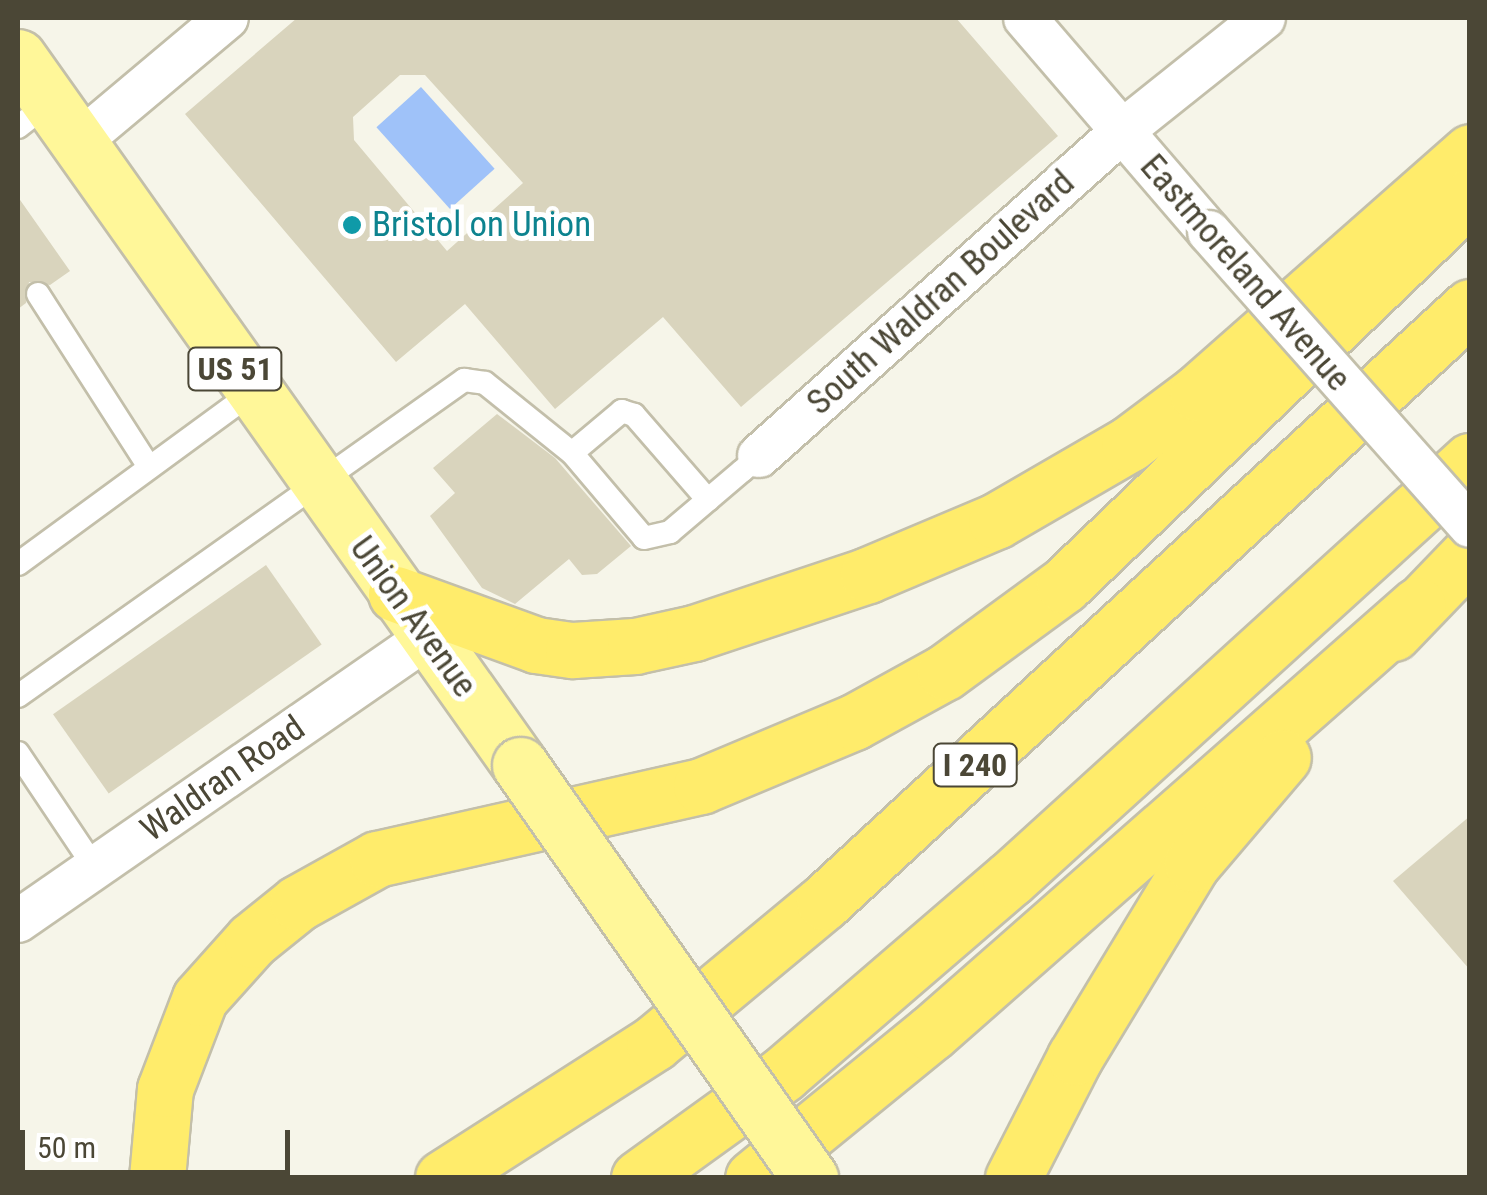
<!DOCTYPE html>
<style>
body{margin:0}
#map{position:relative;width:1487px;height:1195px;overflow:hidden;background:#f6f5e9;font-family:"Roboto Condensed",sans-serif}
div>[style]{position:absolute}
.water>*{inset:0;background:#9fc2f9;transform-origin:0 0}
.building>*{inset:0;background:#d9d4bd;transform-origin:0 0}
.roads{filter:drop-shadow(2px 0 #c3bfaa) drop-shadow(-2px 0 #c3bfaa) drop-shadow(0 2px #c3bfaa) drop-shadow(0 -2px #c3bfaa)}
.service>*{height:22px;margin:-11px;padding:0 11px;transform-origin:11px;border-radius:11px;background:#fff}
.minor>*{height:42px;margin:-21px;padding:0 21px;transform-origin:21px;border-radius:21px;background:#fff}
.primary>*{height:55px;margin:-27.5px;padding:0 27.5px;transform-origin:27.5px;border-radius:27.5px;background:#fff799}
.motorway>*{height:55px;margin:-27.5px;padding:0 27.5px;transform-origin:27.5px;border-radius:27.5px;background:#ffec6b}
.bridges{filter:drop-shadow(2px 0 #c3bfaa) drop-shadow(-2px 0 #c3bfaa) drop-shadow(0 2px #c3bfaa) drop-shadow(0 -2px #c3bfaa)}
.minor-bridge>*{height:42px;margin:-21px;padding:0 21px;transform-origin:21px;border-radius:21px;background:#fff}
.primary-bridge>*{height:55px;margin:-27.5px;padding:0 27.5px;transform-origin:27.5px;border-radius:27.5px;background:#fff799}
.dots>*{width:28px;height:28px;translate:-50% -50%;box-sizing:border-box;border:5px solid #fff;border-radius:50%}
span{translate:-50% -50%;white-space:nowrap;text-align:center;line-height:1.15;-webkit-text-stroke:10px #fff;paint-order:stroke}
.shield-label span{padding:2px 8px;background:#fff;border:2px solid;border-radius:8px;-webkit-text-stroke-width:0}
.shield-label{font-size:32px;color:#4b4736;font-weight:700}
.culture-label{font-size:35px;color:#0d838f}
.left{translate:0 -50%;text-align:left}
.street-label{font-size:35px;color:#4b4736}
.frame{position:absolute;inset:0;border:20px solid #4b4736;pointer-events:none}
.scale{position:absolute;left:20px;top:1130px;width:270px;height:45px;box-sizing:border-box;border:5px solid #4b4736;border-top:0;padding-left:12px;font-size:30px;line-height:35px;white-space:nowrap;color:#4b4736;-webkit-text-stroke:8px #fff;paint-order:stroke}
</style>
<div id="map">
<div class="water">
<i style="left:421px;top:87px;width:110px;height:60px;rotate:48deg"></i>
</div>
<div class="building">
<i style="clip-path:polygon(evenodd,297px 18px,956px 18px,1058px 136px,741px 407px,663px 317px,555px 409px,465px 304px,396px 362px,185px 114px,297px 18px,400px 75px,425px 75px,523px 183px,447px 251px,354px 140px,353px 117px,400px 75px)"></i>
<i style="clip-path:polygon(18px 197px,70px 271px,50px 285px,29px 282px,26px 303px,18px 309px)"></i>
<i style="clip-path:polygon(497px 414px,555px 458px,631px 546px,597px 574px,582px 575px,569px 559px,515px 604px,482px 588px,430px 516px,455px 493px,433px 468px)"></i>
<i style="left:266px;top:565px;width:97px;height:260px;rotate:55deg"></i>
<i style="clip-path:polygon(1470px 816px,1470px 970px,1393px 881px)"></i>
</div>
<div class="roads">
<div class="service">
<i style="left:18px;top:127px;width:41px;rotate:-38deg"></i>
<i style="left:38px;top:294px;width:206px;rotate:57.3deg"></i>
<i style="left:708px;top:500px;width:113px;rotate:-131deg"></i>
<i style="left:634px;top:415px;width:13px;rotate:-162deg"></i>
<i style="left:622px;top:411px;width:65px;rotate:140deg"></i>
<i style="left:572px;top:453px;width:111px;rotate:49.7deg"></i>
<i style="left:644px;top:538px;width:27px;rotate:-13deg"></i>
<i style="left:670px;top:532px;width:94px;rotate:-40.3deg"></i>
<i style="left:742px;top:471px;width:23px;rotate:-41deg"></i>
<i style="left:18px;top:564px;width:290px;rotate:-36.2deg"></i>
<i style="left:18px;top:696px;width:547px;rotate:-35.32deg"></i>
<i style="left:464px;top:380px;width:21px;rotate:8deg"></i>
<i style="left:485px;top:383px;width:112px;rotate:38.8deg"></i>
<i style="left:18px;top:753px;width:138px;rotate:56.2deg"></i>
</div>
<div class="minor">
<i style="left:1025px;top:18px;width:282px;rotate:49.3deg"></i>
<i style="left:79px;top:142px;width:193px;rotate:-40deg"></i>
<i style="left:759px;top:456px;width:486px;rotate:-41.8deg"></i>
<i style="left:1121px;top:132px;width:183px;rotate:-38.6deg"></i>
<i style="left:18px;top:921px;width:499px;rotate:-34.7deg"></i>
</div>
<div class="primary">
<i style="left:18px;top:57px;width:868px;rotate:54.66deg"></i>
</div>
<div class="motorway">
<i style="left:396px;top:594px;width:149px;rotate:20deg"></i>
<i style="left:536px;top:645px;width:37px;rotate:8deg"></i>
<i style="left:573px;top:650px;width:62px;rotate:-3.7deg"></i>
<i style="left:635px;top:646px;width:60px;rotate:-12.4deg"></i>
<i style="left:694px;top:633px;width:183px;rotate:-18.4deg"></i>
<i style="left:868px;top:575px;width:139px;rotate:-22.9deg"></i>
<i style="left:996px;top:521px;width:154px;rotate:-30.1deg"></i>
<i style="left:1129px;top:444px;width:85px;rotate:-36.9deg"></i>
<i style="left:1197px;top:393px;width:364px;rotate:-41.4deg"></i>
<i style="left:1393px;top:633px;width:111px;rotate:-46.1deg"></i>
<i style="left:157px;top:1178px;width:89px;rotate:-84.9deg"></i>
<i style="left:165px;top:1089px;width:97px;rotate:-69deg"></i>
<i style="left:200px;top:998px;width:78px;rotate:-48.1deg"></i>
<i style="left:252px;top:940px;width:59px;rotate:-38.8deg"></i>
<i style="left:298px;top:903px;width:90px;rotate:-29.1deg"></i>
<i style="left:377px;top:859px;width:332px;rotate:-12.7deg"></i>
<i style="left:701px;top:786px;width:166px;rotate:-22.7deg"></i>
<i style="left:854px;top:722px;width:104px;rotate:-28.8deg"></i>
<i style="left:945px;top:672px;width:147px;rotate:-36.2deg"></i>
<i style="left:1064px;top:585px;width:562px;rotate:-43.77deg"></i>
<i style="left:443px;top:1178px;width:250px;rotate:-32.6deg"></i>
<i style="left:654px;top:1043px;width:221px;rotate:-39.7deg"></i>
<i style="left:824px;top:902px;width:878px;rotate:-42.65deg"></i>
<i style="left:639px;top:1178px;width:178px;rotate:-35.8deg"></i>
<i style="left:783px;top:1074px;width:299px;rotate:-40.7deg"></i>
<i style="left:1010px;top:879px;width:622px;rotate:-42.26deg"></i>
<i style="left:753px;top:1178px;width:230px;rotate:-39.2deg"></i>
<i style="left:931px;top:1033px;width:648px;rotate:-41.31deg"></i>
<i style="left:1013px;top:1178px;width:136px;rotate:-62.9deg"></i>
<i style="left:1075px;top:1057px;width:226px;rotate:-58.8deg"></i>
<i style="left:1192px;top:864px;width:140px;rotate:-49.6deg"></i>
</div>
</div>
<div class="bridges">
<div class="minor-bridge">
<i style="left:1209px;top:232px;width:393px;rotate:48.4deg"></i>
</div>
<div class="primary-bridge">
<i style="left:520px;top:765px;width:505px;rotate:54.92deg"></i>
</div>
</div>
<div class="dots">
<i style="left:352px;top:225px;background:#0f9aa8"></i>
</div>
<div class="shield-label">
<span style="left:235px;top:369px">US 51</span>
<span style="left:975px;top:765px">I 240</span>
</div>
<div class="culture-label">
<span class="left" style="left:372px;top:225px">Bristol on Union</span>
</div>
<div class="street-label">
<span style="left:1245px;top:273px;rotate:49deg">Eastmoreland Avenue</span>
<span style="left:941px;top:293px;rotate:-42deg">South Waldran Boulevard</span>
<span style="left:413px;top:617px;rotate:54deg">Union Avenue</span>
<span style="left:223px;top:779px;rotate:-35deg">Waldran Road</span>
</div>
<div class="frame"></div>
<div class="scale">50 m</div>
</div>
